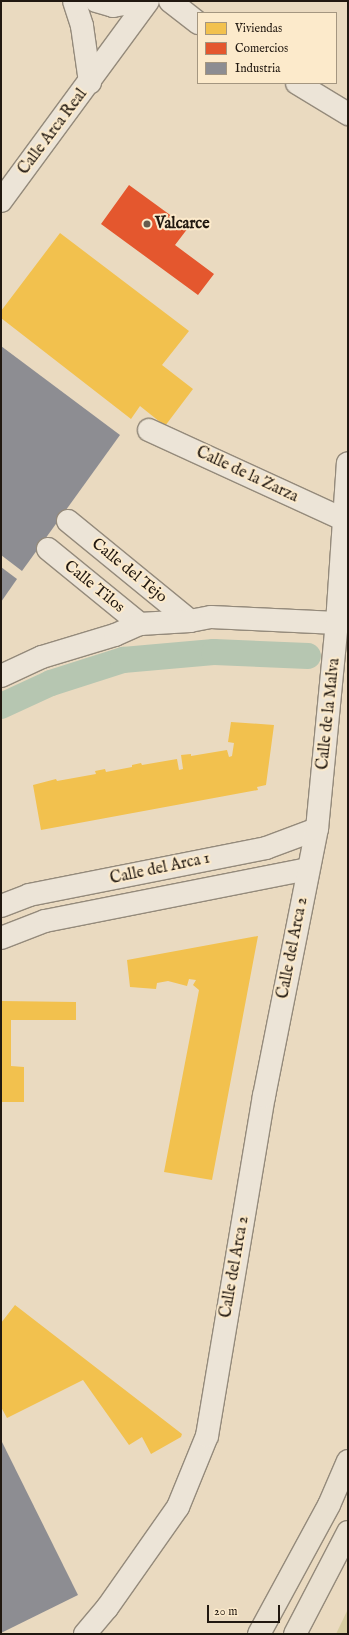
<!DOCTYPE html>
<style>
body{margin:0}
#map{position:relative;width:349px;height:1635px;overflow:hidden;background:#eadac0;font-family:"IM FELL English",serif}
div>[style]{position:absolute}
.green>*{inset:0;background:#d6cca0}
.homes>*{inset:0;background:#f2c14e}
.shops>*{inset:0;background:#e4572e}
.industry>*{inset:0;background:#8d8d92}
.canal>*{height:26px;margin:-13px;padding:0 13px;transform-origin:13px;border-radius:13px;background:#b6c6b1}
.roads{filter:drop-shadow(1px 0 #948a7b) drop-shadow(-1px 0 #948a7b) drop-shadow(0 1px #948a7b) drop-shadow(0 -1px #948a7b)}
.street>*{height:22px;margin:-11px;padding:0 11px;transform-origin:11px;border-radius:11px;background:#ece4d7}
.primary>*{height:22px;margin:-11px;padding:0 11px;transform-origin:11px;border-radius:11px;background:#e9e0d0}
.dots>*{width:11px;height:11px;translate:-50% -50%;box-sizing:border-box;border:2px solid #fceacb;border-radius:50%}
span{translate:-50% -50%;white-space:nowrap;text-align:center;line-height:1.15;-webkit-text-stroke:4px #fceacb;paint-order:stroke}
.street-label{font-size:16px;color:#211810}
.poi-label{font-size:16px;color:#211810;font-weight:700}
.left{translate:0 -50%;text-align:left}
.frame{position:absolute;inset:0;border:2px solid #211810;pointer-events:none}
.legend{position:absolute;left:197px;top:12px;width:140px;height:72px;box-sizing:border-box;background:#fceacb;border:1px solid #a49680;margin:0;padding:5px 7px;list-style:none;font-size:12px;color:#211810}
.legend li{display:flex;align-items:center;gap:8px;height:20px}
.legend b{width:20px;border:1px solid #a49680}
.scale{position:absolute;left:207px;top:1605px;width:73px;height:18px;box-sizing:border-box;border:2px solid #211810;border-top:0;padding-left:5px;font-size:12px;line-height:14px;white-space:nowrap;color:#211810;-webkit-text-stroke:3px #fceacb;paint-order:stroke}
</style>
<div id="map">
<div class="green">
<i style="clip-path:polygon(348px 1609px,348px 1634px,336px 1634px)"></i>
</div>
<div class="homes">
<i style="clip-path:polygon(60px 233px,189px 331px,162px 365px,193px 389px,165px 426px,140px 406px,131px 419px,1px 318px,1px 311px)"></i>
<i style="clip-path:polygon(231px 722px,274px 725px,266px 785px,257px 787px,258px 790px,41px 830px,33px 785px,56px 779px,57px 781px,96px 774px,95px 771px,105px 769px,106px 772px,132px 767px,132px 765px,141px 763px,142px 765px,177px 759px,179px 770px,183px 769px,181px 755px,191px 754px,191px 756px,227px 750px,229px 757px,232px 756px,234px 743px,228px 742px)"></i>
<i style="clip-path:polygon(258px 936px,212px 1180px,164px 1172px,199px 990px,193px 985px,196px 980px,189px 979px,187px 986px,168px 981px,157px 983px,156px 989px,130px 987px,127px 960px)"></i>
<i style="clip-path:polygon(1px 1001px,76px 1002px,76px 1020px,11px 1020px,11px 1066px,24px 1067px,24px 1102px,1px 1102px)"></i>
<i style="clip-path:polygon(15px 1305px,182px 1434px,181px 1437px,151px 1454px,142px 1437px,129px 1445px,83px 1380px,7px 1418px,1px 1407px,1px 1323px)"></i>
</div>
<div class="shops">
<i style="clip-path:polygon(129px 185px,188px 228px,175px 245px,214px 274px,198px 295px,101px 224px)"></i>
</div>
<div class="industry">
<i style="clip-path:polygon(1px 346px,120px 435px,22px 571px,1px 555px)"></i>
<i style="clip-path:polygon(1px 567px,17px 579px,1px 602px)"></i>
<i style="clip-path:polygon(1px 1440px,78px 1595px,1px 1633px)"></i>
</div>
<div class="canal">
<i style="left:1px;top:706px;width:55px;rotate:-24.7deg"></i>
<i style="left:51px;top:683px;width:76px;rotate:-17.7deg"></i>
<i style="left:123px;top:660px;width:91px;rotate:-5deg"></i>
<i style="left:214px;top:652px;width:94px;rotate:2.4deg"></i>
</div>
<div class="roads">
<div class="street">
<i style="left:74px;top:1px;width:26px;rotate:72deg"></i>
<i style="left:82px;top:26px;width:57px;rotate:81.9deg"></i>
<i style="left:96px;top:1px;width:18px;rotate:16deg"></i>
<i style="left:113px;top:6px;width:29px;rotate:-10deg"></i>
<i style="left:170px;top:1px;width:36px;rotate:38deg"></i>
<i style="left:297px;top:83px;width:60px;rotate:31.3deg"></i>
<i style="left:1px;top:201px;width:248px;rotate:-53.7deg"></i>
<i style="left:149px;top:430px;width:216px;rotate:24.7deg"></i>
<i style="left:68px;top:521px;width:158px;rotate:39.3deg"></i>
<i style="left:48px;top:549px;width:119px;rotate:39.2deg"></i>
<i style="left:1px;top:676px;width:45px;rotate:-24.9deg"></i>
<i style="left:42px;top:657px;width:76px;rotate:-16.8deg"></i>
<i style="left:115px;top:635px;width:27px;rotate:-24deg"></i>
<i style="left:140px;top:624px;width:50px;rotate:-3.4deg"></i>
<i style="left:190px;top:621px;width:21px;rotate:-11deg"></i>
<i style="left:211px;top:617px;width:126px;rotate:2.7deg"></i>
<i style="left:1px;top:906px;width:30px;rotate:-21deg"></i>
<i style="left:29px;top:895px;width:242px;rotate:-11.2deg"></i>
<i style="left:266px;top:848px;width:54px;rotate:-20.4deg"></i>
<i style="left:1px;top:938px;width:47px;rotate:-21.1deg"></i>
<i style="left:45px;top:921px;width:268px;rotate:-11.2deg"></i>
<i style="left:85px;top:1634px;width:34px;rotate:-50deg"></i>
<i style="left:107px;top:1608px;width:123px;rotate:-54.9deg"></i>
<i style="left:178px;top:1507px;width:77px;rotate:-67.8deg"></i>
<i style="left:207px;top:1436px;width:345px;rotate:-80.5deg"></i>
<i style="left:264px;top:1096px;width:272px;rotate:-78.8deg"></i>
<i style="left:317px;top:829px;width:207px;rotate:-84.5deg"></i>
<i style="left:337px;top:623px;width:160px;rotate:-86.1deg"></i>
</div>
<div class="primary">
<i style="left:259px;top:1634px;width:147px;rotate:-61.5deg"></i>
<i style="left:329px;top:1505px;width:48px;rotate:-66.6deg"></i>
<i style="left:295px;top:1634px;width:115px;rotate:-62.5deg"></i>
</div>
</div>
<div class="dots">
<i style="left:147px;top:224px;background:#675c4e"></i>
</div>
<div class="street-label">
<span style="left:53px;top:132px;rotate:-53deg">Calle Arca Real</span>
<span style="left:247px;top:475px;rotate:25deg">Calle de la Zarza</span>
<span style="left:129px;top:571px;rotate:39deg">Calle del Tejo</span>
<span style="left:94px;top:587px;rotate:39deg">Calle Tilos</span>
<span style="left:329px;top:714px;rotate:-84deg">Calle de la Malva</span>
<span style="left:160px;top:869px;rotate:-12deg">Calle del Arca 1</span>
<span style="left:293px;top:948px;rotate:-79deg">Calle del Arca 2</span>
<span style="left:235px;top:1267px;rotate:-80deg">Calle del Arca 2</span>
</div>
<div class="poi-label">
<span class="left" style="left:155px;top:224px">Valcarce</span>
</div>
<div class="frame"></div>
<ul class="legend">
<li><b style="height:11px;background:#f2c14e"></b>Viviendas</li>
<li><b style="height:11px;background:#e4572e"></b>Comercios</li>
<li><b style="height:11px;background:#8d8d92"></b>Industria</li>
</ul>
<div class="scale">20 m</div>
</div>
